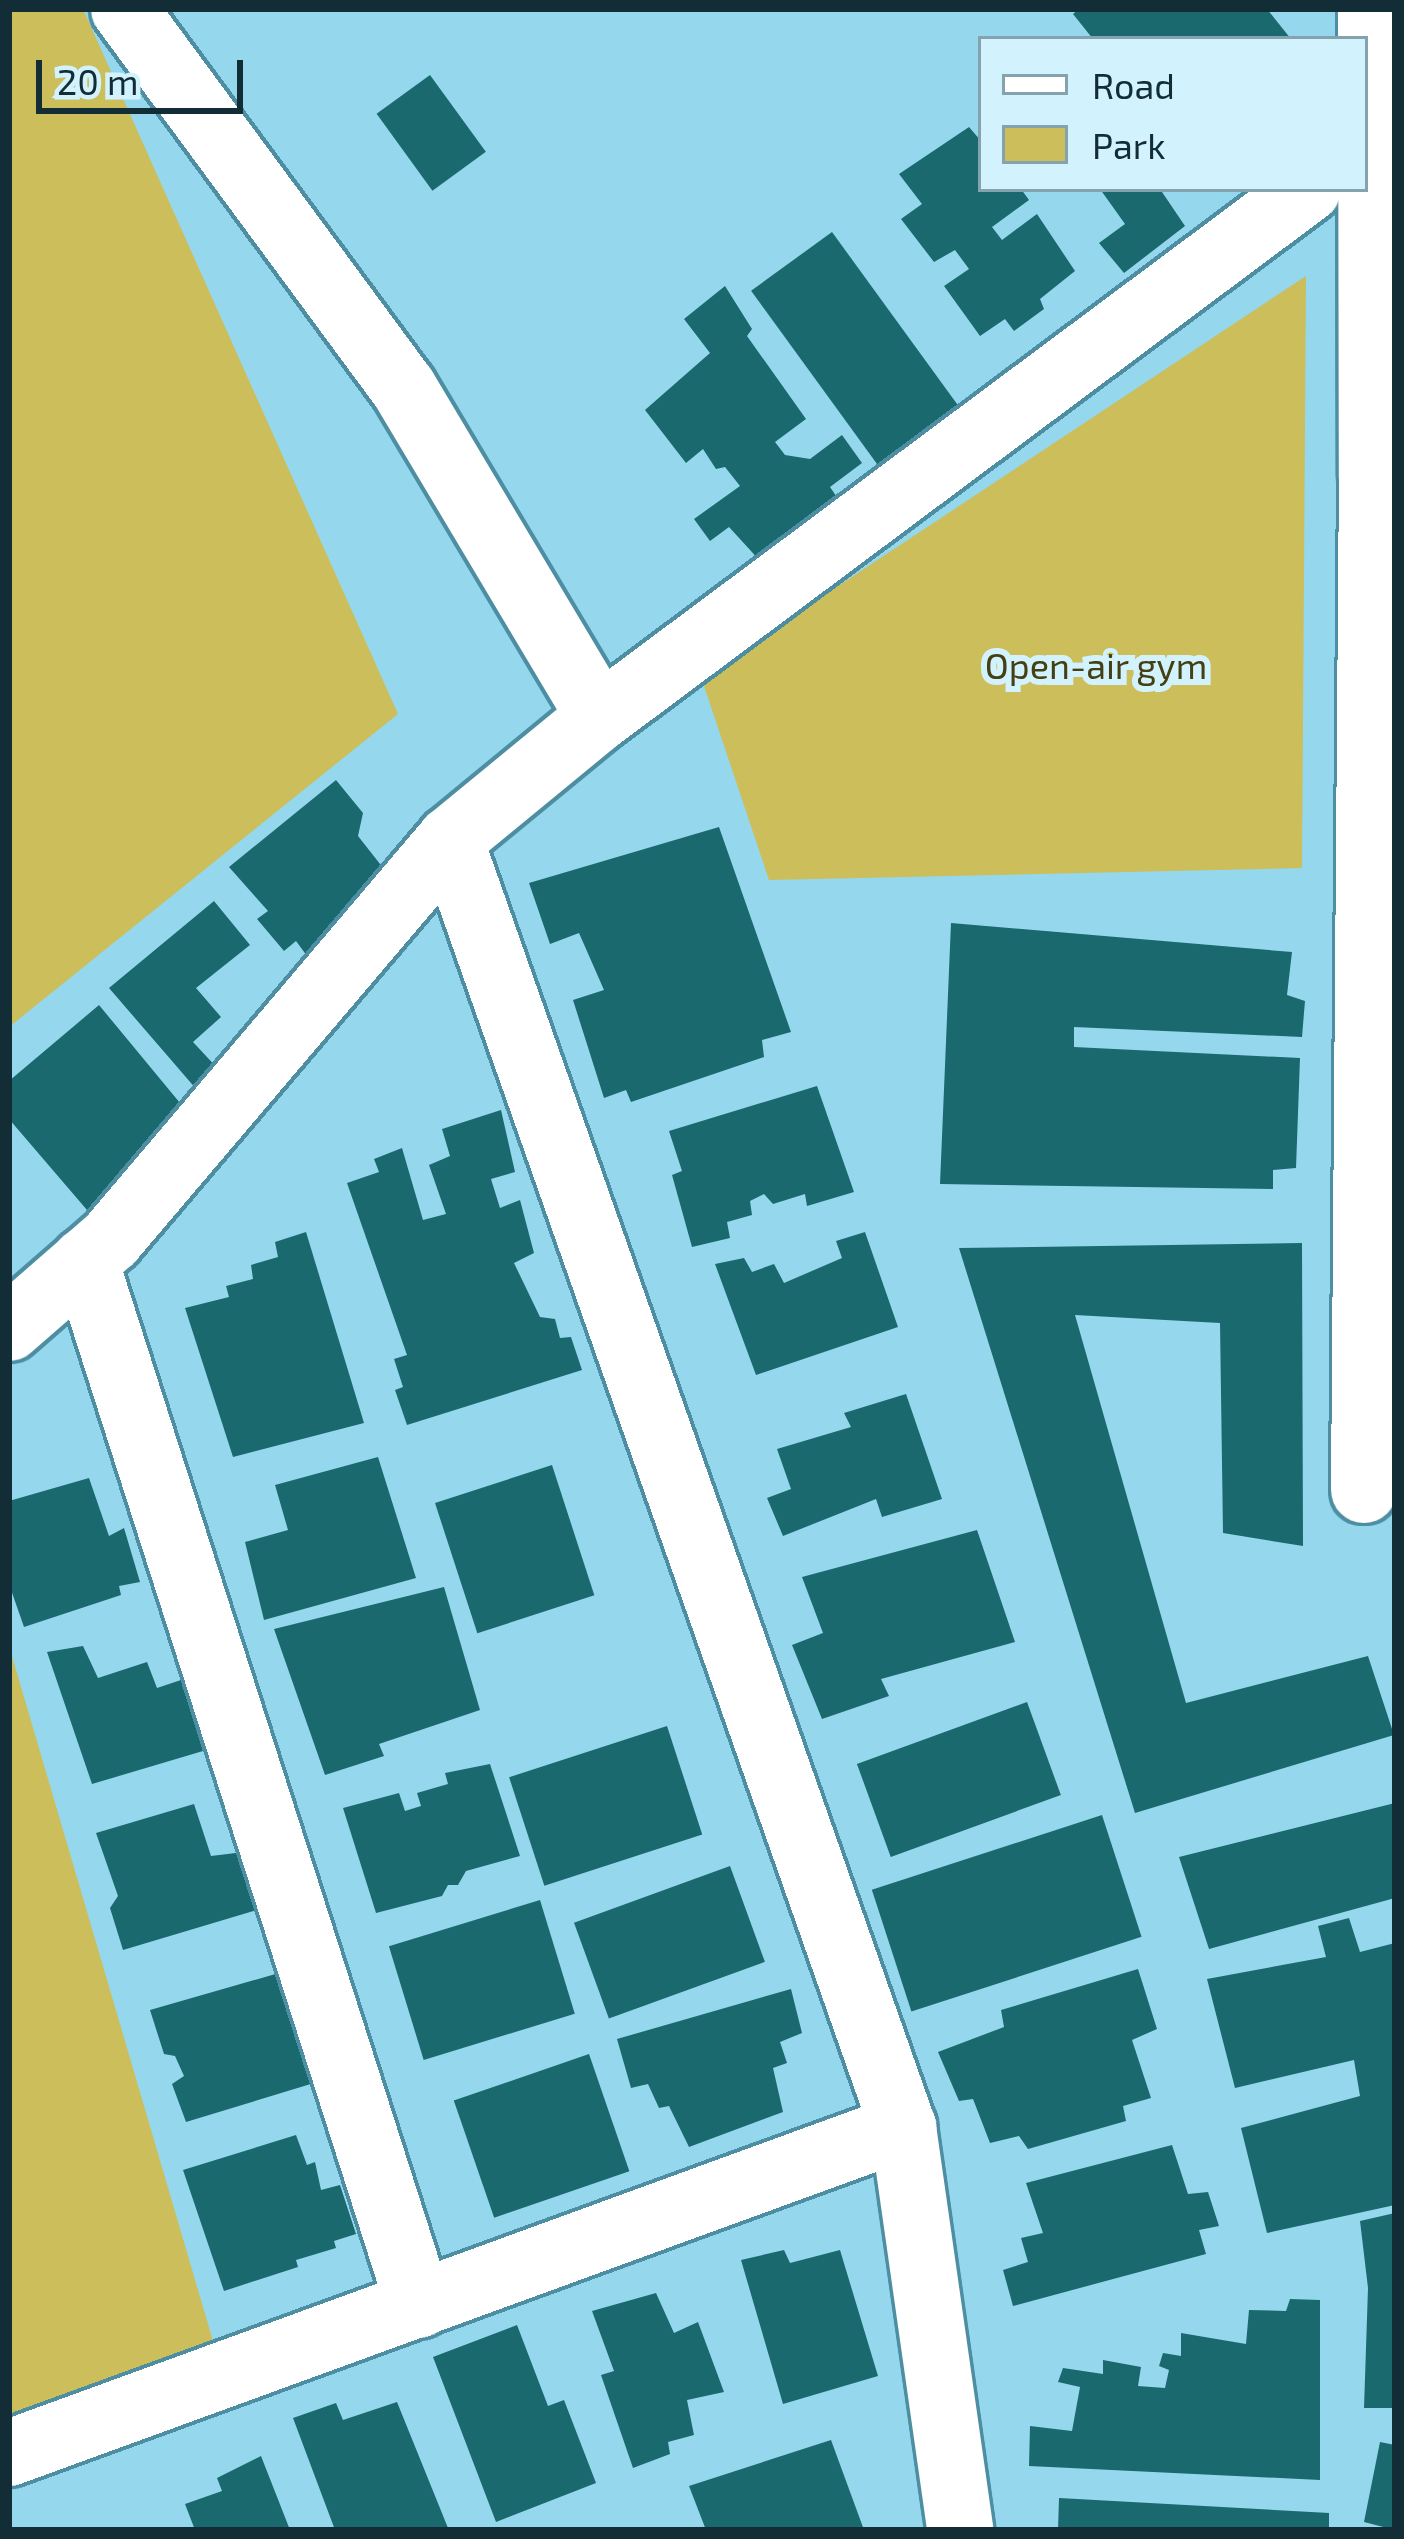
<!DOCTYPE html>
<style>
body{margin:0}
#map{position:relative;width:1404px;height:2539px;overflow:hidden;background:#95d7ed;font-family:"Exo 2",sans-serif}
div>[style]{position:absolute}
.green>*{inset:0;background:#cbbe5b}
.building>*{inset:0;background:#1a696e;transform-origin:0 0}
.roads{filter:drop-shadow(3px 0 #4d8ea3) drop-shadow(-3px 0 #4d8ea3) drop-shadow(0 3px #4d8ea3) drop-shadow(0 -3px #4d8ea3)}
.minor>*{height:66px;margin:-33px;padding:0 33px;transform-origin:33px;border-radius:33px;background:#fff}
span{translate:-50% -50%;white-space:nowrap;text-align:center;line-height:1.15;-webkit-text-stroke:12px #d2f2fe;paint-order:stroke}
.park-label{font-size:36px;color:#453f12}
.frame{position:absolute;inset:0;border:12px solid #122d36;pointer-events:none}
.legend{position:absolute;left:978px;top:36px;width:390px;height:156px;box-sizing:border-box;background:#d2f2fe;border:3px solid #85a3ae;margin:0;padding:15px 21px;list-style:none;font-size:36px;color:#122d36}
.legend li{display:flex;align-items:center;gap:24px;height:60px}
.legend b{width:60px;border:3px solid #85a3ae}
.scale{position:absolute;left:36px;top:60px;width:207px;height:54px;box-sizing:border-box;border:6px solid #122d36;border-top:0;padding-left:15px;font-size:36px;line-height:42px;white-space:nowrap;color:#122d36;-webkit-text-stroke:9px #d2f2fe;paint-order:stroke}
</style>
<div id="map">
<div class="green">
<i style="clip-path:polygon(9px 9px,83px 9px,398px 714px,9px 1027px)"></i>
<i style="clip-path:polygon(1306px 276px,1302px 868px,769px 880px,701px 677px)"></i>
<i style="clip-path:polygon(9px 1646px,223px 2375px,9px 2453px)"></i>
</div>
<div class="building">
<i style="clip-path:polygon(1079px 9px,1267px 9px,1291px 39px,1093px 39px,1073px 14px)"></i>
<i style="left:430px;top:75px;width:95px;height:66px;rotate:54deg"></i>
<i style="clip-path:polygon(969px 127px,981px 141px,981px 189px,1021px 189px,1029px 200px,992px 227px,1002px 240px,1037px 214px,1075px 271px,1040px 299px,1044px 309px,1014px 331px,1005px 319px,980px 336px,944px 286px,969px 269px,955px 250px,934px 262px,901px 219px,922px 204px,899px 174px)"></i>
<i style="clip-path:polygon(1100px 189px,1160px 189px,1185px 226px,1124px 273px,1099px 243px,1125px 224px)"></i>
<i style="left:832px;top:232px;width:226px;height:100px;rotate:54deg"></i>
<i style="clip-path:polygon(725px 286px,752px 329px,747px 336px,806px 419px,775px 442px,785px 455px,810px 459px,842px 435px,862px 463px,830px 487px,841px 503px,762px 563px,729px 527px,710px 541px,694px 519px,740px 486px,725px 467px,716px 469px,703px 449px,686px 463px,645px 410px,710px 353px,684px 319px)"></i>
<i style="clip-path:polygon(336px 780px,363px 813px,358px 836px,395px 883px,316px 968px,296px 941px,284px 951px,257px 919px,268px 911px,229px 867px)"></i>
<i style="clip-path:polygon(719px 827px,791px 1032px,762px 1040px,764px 1057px,631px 1102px,626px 1090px,604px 1098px,573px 1000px,604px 990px,579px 933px,550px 944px,529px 883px)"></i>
<i style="clip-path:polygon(214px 901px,250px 945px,196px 988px,221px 1017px,193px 1042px,220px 1071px,197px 1090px,109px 988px)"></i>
<i style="clip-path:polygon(951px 923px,1292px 952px,1287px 995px,1305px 1001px,1302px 1037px,1074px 1027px,1074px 1047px,1300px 1058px,1296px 1168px,1273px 1170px,1273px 1189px,940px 1184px)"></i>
<i style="clip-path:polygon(99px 1005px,199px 1126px,161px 1147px,87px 1210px,9px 1119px,9px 1081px)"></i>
<i style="clip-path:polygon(817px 1086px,854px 1192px,807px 1206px,805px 1194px,773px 1204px,764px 1194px,750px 1201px,752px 1215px,727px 1222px,730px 1238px,692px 1247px,672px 1175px,682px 1171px,669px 1131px)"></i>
<i style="clip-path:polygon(501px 1110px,515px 1172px,491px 1179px,500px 1208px,520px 1200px,534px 1253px,514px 1263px,540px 1317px,555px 1319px,560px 1338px,571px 1337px,582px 1370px,407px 1425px,395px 1390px,403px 1387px,394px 1359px,407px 1355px,347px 1183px,379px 1172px,374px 1159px,402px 1148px,423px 1220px,446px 1214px,429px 1165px,450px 1156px,442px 1129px)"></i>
<i style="clip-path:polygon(306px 1232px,364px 1423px,233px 1457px,185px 1308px,229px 1297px,226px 1286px,253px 1279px,251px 1265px,278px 1257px,275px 1242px)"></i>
<i style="clip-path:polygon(865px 1232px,898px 1327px,756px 1375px,715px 1264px,744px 1258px,752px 1272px,774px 1264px,784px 1283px,842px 1258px,836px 1241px)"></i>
<i style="clip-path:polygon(1302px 1243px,1303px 1546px,1223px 1533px,1220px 1323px,1075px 1315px,1186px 1703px,1368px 1656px,1394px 1735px,1135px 1813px,959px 1248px)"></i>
<i style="clip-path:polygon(906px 1394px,942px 1499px,882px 1517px,876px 1499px,783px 1536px,767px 1498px,791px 1489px,777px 1449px,851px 1427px,844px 1413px)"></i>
<i style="clip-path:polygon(378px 1457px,416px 1578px,264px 1620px,245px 1542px,288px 1530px,275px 1485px)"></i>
<i style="left:552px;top:1465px;width:137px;height:123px;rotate:72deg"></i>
<i style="clip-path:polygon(89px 1478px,109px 1536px,124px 1528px,140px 1582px,119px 1586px,121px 1595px,24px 1627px,9px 1584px,9px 1501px)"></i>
<i style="clip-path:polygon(977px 1530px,1015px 1642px,881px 1679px,889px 1696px,822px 1719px,792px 1645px,823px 1633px,802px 1577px)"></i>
<i style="clip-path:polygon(444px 1587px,480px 1710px,379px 1744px,384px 1756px,325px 1775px,274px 1629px)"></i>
<i style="clip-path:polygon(83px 1646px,98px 1678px,147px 1662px,157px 1688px,181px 1680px,203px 1751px,92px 1784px,47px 1652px)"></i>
<i style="left:1027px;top:1702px;width:99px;height:181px;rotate:70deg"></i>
<i style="left:667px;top:1726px;width:114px;height:166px;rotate:72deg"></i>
<i style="clip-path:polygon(490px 1764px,520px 1856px,466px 1871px,458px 1885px,448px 1885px,442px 1896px,376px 1913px,343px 1808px,399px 1793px,405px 1811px,421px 1806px,417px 1793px,448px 1784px,445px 1773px)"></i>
<i style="clip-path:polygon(1395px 1803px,1395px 1898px,1209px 1949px,1179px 1857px)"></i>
<i style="clip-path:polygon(194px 1804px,211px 1856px,244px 1852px,260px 1909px,123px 1950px,110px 1908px,118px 1896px,96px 1833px)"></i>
<i style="left:1102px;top:1815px;width:128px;height:242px;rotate:72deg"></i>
<i style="left:730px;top:1866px;width:102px;height:166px;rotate:70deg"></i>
<i style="left:540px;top:1900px;width:119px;height:158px;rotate:73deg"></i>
<i style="clip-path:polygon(1349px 1918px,1360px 1952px,1395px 1943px,1395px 2205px,1267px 2233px,1241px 2128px,1360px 2096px,1354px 2060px,1235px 2088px,1207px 1979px,1326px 1957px,1318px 1926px)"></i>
<i style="clip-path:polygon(1138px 1969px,1157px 2029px,1132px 2040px,1151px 2098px,1123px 2106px,1126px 2121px,1028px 2149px,1019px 2136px,990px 2143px,973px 2099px,959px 2101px,938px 2052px,1004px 2027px,1001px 2010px)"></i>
<i style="clip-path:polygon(279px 1973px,314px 2083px,186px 2122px,172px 2084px,184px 2076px,175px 2056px,164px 2054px,150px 2010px)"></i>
<i style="clip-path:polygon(791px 1989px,802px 2033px,780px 2042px,787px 2063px,773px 2068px,783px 2112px,689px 2147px,669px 2106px,659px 2108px,648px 2084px,631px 2088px,617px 2039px)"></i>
<i style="left:589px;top:2054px;width:124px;height:143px;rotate:71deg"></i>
<i style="clip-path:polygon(296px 2135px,307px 2165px,315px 2162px,321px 2190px,340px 2185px,356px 2234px,334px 2241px,336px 2248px,296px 2260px,298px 2267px,224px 2291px,183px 2170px)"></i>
<i style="clip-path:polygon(1172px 2145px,1188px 2194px,1208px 2192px,1219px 2226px,1199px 2230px,1206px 2254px,1013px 2306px,1003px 2270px,1028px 2262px,1021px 2238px,1043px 2233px,1026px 2183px)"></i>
<i style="clip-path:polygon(1395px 2213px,1395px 2408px,1364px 2408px,1368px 2288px,1360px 2221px)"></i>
<i style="clip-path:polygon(784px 2250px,790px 2263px,840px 2250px,878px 2376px,783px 2404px,741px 2260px)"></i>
<i style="clip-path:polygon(656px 2293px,674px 2333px,698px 2322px,724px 2392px,687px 2400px,694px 2435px,668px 2442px,670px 2454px,633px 2468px,601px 2375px,614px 2371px,592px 2311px)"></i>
<i style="clip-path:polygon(1290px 2299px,1320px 2300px,1320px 2480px,1029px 2466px,1030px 2426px,1072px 2431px,1080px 2387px,1058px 2382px,1063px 2368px,1103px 2374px,1103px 2360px,1141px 2367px,1138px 2386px,1165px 2388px,1169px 2370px,1159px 2366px,1163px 2353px,1181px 2356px,1181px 2333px,1246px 2344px,1249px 2310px,1286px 2311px)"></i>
<i style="clip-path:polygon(517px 2325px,548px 2406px,564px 2400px,596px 2483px,496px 2522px,433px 2357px)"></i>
<i style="clip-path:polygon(397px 2402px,448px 2528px,335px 2530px,293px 2418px,336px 2403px,343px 2420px)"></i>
<i style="clip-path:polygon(831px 2440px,864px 2530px,706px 2530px,689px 2486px)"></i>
<i style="clip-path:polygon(1380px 2442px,1395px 2445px,1395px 2530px,1364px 2522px)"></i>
<i style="clip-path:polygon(261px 2456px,290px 2530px,195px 2530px,185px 2504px,222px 2491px,217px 2478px)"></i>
<i style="clip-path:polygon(1059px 2498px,1329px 2513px,1329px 2530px,1058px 2530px)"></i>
</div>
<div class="roads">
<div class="minor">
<i style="left:124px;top:9px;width:470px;rotate:53.6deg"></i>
<i style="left:403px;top:387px;width:384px;rotate:59.2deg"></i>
<i style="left:1371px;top:9px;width:468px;rotate:89.9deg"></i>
<i style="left:1372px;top:477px;width:23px"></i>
<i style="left:450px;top:840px;width:194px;rotate:-39.4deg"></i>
<i style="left:600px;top:717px;width:883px;rotate:-36.71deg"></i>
<i style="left:85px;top:1261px;width:1096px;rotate:72.26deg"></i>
<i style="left:9px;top:1328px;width:135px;rotate:-41.1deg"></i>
<i style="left:111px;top:1239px;width:524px;rotate:-49.65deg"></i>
<i style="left:450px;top:840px;width:1364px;rotate:70.61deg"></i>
<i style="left:903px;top:2127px;width:407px;rotate:81.9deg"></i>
<i style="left:1364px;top:1490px;width:1013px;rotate:-89.55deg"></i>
<i style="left:9px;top:2453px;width:952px;rotate:-20.03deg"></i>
</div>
</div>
<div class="park-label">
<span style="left:1096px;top:665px">Open-air gym</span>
</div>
<div class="frame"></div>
<ul class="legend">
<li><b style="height:15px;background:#fff"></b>Road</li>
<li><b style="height:33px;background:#cbbe5b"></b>Park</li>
</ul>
<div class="scale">20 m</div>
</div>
